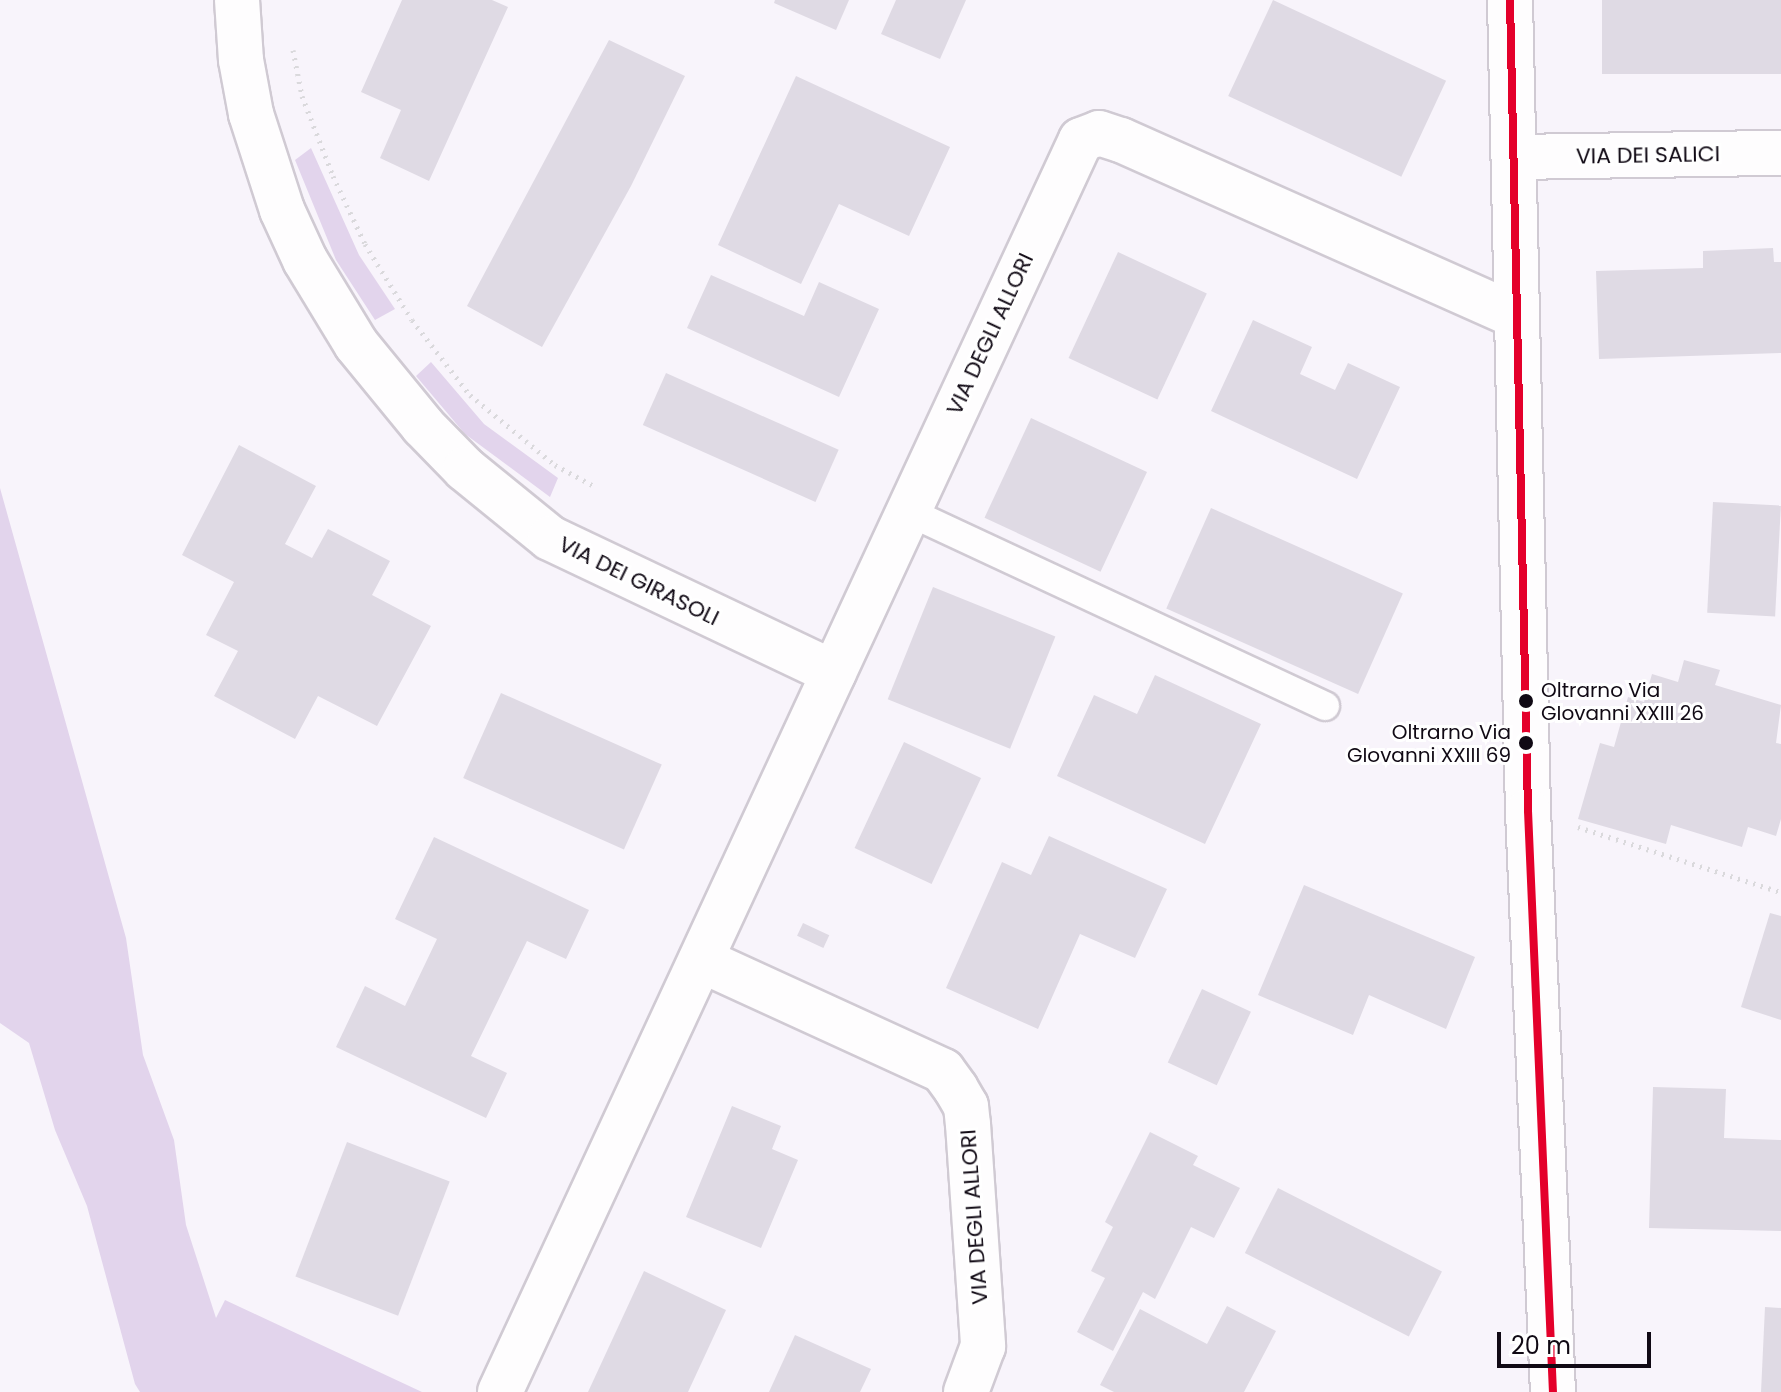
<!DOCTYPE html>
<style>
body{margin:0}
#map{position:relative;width:1781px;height:1392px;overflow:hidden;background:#f8f4fb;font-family:Poppins,sans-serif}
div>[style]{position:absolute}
.green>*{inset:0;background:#e2d4ec}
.building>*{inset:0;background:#dfdae4;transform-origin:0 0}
.path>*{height:5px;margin-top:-2.5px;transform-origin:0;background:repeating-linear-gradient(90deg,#dad9dc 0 2px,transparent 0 8px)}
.roads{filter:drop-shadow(2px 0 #d0cad3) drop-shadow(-2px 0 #d0cad3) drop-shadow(0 2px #d0cad3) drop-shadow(0 -2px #d0cad3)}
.service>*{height:28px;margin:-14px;padding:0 14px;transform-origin:14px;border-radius:14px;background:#fefdfe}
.minor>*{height:44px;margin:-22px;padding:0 22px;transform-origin:22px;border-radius:22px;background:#fefdfe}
.secondary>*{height:44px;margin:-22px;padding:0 22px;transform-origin:22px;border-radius:22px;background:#fefdfe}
.bus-1>*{height:8px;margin:-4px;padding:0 4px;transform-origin:4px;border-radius:4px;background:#e4002b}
.dots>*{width:22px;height:22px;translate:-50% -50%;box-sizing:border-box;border:4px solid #fff;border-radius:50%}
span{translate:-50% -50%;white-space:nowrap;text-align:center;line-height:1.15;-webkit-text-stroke:6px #fff;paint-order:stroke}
.bus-label{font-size:20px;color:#100914}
.left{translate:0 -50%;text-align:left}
.right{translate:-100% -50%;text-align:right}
.street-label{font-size:22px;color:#100914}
.scale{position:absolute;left:1497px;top:1332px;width:154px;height:36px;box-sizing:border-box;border:4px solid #100914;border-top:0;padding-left:10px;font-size:24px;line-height:28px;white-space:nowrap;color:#100914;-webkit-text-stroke:6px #fff;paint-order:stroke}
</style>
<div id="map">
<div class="green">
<i style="clip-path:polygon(311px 148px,359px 255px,395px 309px,375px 320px,336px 260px,295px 160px)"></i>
<i style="clip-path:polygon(431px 362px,484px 424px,558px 478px,550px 497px,465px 434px,416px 376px)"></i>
<i style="clip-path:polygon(0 488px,126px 938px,143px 1055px,174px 1140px,186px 1225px,216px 1318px,225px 1300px,422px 1392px,140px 1392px,135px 1384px,87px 1206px,55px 1130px,29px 1043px,0 1023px)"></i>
</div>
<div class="building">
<i style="clip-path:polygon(402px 0,492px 0,508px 7px,429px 181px,380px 158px,401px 110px,361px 92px)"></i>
<i style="clip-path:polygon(775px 0,849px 0,836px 30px,774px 3px)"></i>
<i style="clip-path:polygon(896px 0,966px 0,940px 59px,881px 34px)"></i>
<i style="left:1273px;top:0;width:191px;height:106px;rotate:25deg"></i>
<i style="left:1602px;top:0;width:179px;height:74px"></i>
<i style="clip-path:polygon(609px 40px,685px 76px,631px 186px,542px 347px,467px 306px)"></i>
<i style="clip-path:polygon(796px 76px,950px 147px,909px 236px,839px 204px,801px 284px,718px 245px)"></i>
<i style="clip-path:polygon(1773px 248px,1774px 262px,1781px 262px,1781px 353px,1599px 359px,1596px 271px,1703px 268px,1703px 251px)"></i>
<i style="left:1118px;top:252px;width:98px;height:117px;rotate:25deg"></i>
<i style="clip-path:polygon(711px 275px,804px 316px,819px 282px,879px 309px,839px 397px,687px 328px)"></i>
<i style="clip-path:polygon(1253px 320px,1312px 347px,1300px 374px,1335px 390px,1348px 363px,1400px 387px,1357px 479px,1211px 411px)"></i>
<i style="left:666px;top:373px;width:189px;height:57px;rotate:24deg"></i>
<i style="left:1031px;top:418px;width:128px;height:110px;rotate:25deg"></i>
<i style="clip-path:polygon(239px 445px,316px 486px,285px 544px,312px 558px,328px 529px,390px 561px,372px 595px,431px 626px,377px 726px,318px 696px,295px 739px,214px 696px,238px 651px,206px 635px,234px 582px,182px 555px)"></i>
<i style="left:1713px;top:502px;width:68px;height:111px;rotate:3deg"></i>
<i style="left:1211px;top:508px;width:210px;height:110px;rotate:24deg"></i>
<i style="left:933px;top:587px;width:132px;height:121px;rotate:22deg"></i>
<i style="clip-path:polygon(1684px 660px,1720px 670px,1715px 685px,1781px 705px,1776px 743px,1781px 744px,1781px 819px,1776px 836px,1748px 827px,1742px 847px,1671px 825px,1666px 844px,1578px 819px,1600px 743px,1614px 747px,1628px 697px,1644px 702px,1652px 674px,1678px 682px)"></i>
<i style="clip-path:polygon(1155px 675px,1261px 724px,1205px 844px,1057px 776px,1094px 695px,1137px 714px)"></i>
<i style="left:501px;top:693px;width:176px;height:93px;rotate:24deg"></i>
<i style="left:904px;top:742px;width:85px;height:117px;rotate:25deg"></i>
<i style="clip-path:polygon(1049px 836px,1167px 889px,1135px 958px,1080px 934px,1038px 1029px,946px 988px,1002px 862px,1031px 875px)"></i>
<i style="clip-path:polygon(434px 837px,589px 910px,566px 959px,527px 941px,471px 1056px,507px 1073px,486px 1118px,336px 1047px,365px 986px,405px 1006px,437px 939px,395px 919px)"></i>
<i style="clip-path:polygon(1304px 885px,1475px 957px,1446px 1029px,1369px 995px,1353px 1035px,1258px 995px)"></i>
<i style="clip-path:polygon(1770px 913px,1781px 916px,1781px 1020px,1741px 1007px)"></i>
<i style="left:803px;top:923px;width:29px;height:14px;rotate:25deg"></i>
<i style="left:1202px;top:989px;width:54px;height:81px;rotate:25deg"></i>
<i style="clip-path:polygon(1653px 1087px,1726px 1089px,1724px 1138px,1781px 1140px,1781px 1231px,1649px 1228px)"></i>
<i style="clip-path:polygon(732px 1106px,781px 1126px,772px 1149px,798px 1160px,761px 1248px,686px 1217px)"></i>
<i style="clip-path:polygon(1150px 1132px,1198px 1156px,1193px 1165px,1240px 1188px,1214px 1238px,1191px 1227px,1155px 1299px,1143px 1292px,1113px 1351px,1077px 1332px,1105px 1278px,1091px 1271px,1113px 1227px,1105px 1222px)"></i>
<i style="left:347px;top:1142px;width:110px;height:144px;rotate:21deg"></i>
<i style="left:1278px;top:1188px;width:184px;height:73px;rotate:27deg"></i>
<i style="clip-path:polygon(644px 1271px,726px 1310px,688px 1392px,588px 1392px)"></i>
<i style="clip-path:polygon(1227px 1306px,1276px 1331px,1244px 1392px,1114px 1392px,1100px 1385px,1140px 1309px,1207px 1344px)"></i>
<i style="clip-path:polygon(1765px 1307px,1781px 1308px,1781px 1392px,1761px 1392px)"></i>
<i style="clip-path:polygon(795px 1335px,871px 1369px,860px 1392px,769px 1392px)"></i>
</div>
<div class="path">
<i style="left:293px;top:50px;width:47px;rotate:78.9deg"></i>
<i style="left:302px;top:96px;width:86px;rotate:68.8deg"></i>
<i style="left:333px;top:176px;width:75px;rotate:64.8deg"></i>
<i style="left:365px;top:244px;width:89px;rotate:58.3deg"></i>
<i style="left:412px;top:320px;width:95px;rotate:52.3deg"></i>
<i style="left:470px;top:395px;width:110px;rotate:39.5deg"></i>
<i style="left:555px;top:465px;width:44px;rotate:28.3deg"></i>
<i style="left:1578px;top:827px;width:213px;rotate:17.8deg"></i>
</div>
<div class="roads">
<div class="service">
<i style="left:909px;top:512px;width:459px;rotate:25deg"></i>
</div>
<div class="minor">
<i style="left:237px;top:0;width:60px;rotate:86.2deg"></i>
<i style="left:241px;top:60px;width:55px;rotate:79.5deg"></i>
<i style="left:251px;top:114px;width:101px;rotate:72.1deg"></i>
<i style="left:282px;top:210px;width:55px;rotate:65.3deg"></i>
<i style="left:305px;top:260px;width:98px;rotate:58.7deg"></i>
<i style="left:356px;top:344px;width:106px;rotate:50.7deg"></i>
<i style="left:423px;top:426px;width:60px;rotate:45.7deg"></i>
<i style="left:465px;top:469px;width:109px;rotate:39.1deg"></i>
<i style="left:550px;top:538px;width:314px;rotate:25.4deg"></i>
<i style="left:1515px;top:157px;width:266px;rotate:-0.9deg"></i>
<i style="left:701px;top:960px;width:266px;rotate:24.6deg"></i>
<i style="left:943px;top:1071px;width:22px;rotate:54deg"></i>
<i style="left:956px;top:1089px;width:20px;rotate:60deg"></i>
<i style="left:966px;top:1106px;width:18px;rotate:84deg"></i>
<i style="left:968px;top:1124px;width:223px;rotate:86.1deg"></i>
<i style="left:983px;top:1346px;width:49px;rotate:110.3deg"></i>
<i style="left:500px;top:1392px;width:1380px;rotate:-65.11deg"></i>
<i style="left:1081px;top:140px;width:19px;rotate:-21deg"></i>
<i style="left:1099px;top:133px;width:23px;rotate:18deg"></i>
<i style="left:1121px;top:140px;width:433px;rotate:24deg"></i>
</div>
<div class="secondary">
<i style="left:1510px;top:0;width:811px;rotate:88.73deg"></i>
<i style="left:1528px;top:811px;width:582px;rotate:87.54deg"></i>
</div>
</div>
<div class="bus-1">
<i style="left:1510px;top:0;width:811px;rotate:88.73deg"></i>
<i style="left:1528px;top:811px;width:582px;rotate:87.54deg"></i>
</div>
<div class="dots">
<i style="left:1526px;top:701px;background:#100914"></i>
<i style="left:1526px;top:743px;background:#100914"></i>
</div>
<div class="bus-label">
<span class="left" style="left:1541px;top:702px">Oltrarno Via<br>GIovanni XXIII 26</span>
<span class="right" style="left:1511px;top:744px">Oltrarno Via<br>GIovanni XXIII 69</span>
</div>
<div class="street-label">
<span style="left:1648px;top:155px;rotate:-1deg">VIA DEI SALICI</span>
<span style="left:990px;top:334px;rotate:-65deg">VIA DEGLI ALLORI</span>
<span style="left:639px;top:581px;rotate:26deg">VIA DEI GIRASOLI</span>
<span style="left:974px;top:1217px;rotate:-94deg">VIA DEGLI ALLORI</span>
</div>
<div class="scale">20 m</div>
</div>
